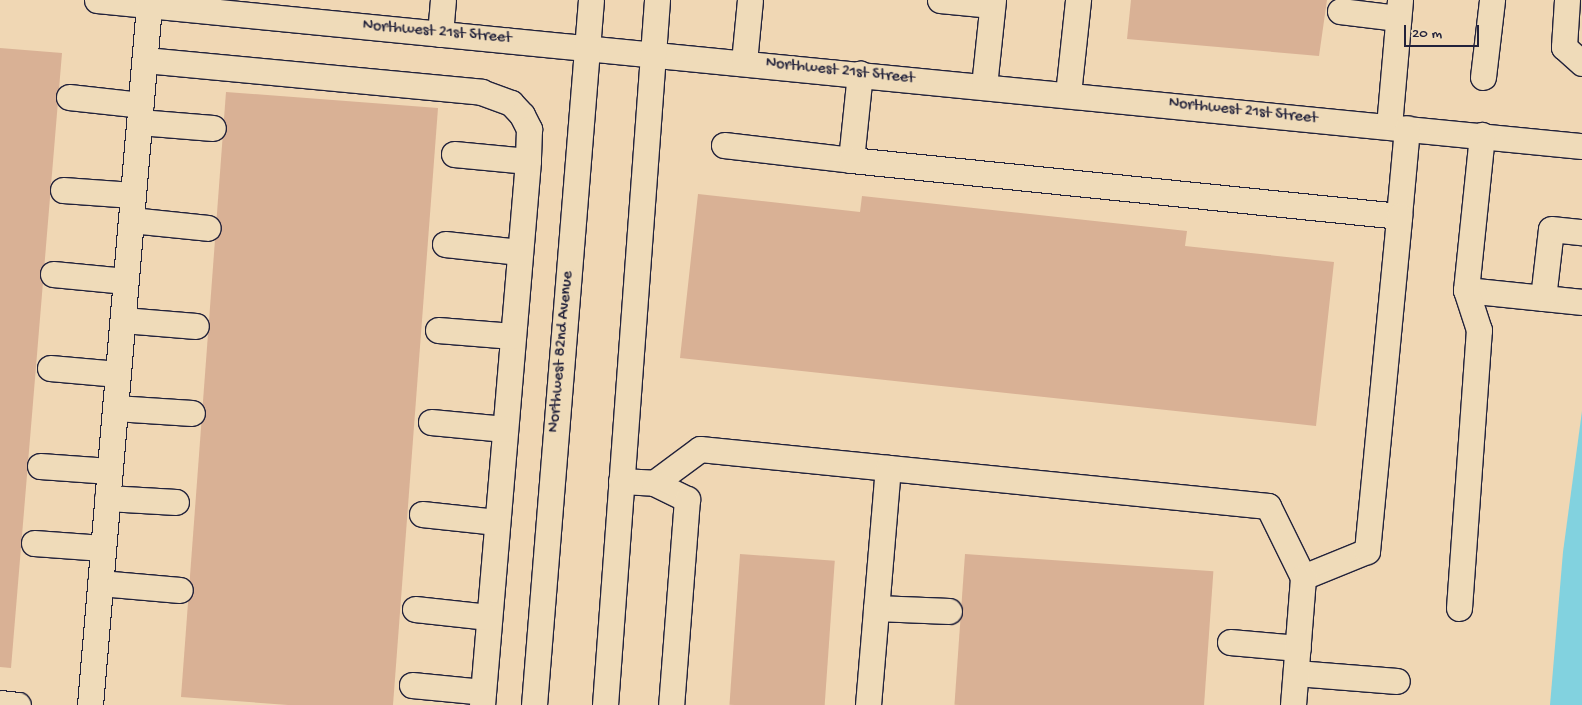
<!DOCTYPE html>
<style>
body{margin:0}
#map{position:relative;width:1582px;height:705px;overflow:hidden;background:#f0d7b4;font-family:"Gochi Hand",sans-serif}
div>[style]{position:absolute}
.water>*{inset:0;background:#82d2df}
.building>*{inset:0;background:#d9b195;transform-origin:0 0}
.roads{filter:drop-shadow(1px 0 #22223b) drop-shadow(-1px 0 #22223b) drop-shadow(0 1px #22223b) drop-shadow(0 -1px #22223b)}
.minor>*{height:25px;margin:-12.5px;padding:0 12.5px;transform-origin:12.5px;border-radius:12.5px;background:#efdbb9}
span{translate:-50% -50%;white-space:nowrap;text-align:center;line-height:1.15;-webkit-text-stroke:5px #efdbb9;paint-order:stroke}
.street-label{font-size:16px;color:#22223b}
.scale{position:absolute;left:1404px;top:25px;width:75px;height:22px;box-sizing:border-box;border:2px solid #22223b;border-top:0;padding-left:6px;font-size:15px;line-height:18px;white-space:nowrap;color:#22223b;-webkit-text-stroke:4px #efdbb9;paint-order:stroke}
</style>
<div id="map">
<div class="water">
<i style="clip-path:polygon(1582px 411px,1582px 705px,1550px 705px,1563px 552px)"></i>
</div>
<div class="building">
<i style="clip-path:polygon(1131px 0,1327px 0,1319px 56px,1127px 39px)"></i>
<i style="clip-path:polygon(0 48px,62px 53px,11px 668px,0 667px)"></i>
<i style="clip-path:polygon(226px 92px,438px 108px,393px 705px,288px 705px,181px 697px)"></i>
<i style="clip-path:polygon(698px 194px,860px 212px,862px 196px,1187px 231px,1185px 246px,1334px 262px,1316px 426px,680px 358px)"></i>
<i style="left:740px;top:554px;width:95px;height:151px;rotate:4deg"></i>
<i style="left:965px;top:554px;width:249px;height:151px;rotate:4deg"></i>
</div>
<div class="roads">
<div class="minor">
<i style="left:97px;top:0;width:1492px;rotate:5.62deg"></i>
<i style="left:940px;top:0;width:52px;rotate:5.5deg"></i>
<i style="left:1567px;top:0;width:47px;rotate:93.7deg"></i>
<i style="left:1564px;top:47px;width:24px;rotate:42deg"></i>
<i style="left:1340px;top:11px;width:58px;rotate:6.9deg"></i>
<i style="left:440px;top:34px;width:34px;rotate:-85deg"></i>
<i style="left:145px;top:60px;width:338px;rotate:5.4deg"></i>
<i style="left:481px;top:92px;width:32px;rotate:20deg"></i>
<i style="left:511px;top:103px;width:16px;rotate:47deg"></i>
<i style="left:522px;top:115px;width:16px;rotate:63deg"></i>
<i style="left:529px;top:129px;width:32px;rotate:92deg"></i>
<i style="left:528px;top:161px;width:546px;rotate:94.83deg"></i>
<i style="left:744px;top:62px;width:62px;rotate:-84.5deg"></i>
<i style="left:1483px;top:77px;width:78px;rotate:-83.3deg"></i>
<i style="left:984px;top:86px;width:86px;rotate:-84deg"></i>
<i style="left:1068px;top:94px;width:95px;rotate:-83.9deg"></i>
<i style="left:69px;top:97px;width:72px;rotate:6.3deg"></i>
<i style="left:139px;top:122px;width:74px;rotate:4.6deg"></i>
<i style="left:1389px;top:126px;width:126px;rotate:-85deg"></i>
<i style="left:724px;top:145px;width:128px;rotate:6.7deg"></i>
<i style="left:851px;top:160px;width:87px;rotate:-84.1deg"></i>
<i style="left:454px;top:154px;width:74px;rotate:5.4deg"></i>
<i style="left:851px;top:160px;width:551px;rotate:5.83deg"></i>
<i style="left:1399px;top:216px;width:88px;rotate:-84.8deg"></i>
<i style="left:63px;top:190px;width:70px;rotate:4.1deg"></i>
<i style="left:131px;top:220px;width:77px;rotate:5.9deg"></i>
<i style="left:445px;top:244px;width:75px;rotate:6.1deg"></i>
<i style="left:53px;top:274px;width:73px;rotate:5.5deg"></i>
<i style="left:1466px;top:290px;width:117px;rotate:5.9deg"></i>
<i style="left:1543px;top:298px;width:69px;rotate:-83.4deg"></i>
<i style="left:1551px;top:229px;width:31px;rotate:6deg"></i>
<i style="left:123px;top:320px;width:73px;rotate:4.7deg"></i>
<i style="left:438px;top:330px;width:75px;rotate:4.6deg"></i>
<i style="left:50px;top:368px;width:68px;rotate:5deg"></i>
<i style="left:115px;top:408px;width:77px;rotate:3.7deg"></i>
<i style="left:431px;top:422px;width:74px;rotate:5.4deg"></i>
<i style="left:40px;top:466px;width:70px;rotate:4.1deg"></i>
<i style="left:621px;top:481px;width:33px;rotate:3deg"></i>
<i style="left:654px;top:483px;width:57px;rotate:-36.5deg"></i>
<i style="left:700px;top:449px;width:571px;rotate:5.73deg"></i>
<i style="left:1268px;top:506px;width:79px;rotate:63.8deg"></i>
<i style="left:1303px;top:577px;width:69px;rotate:-22.1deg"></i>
<i style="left:1367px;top:551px;width:337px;rotate:-84.5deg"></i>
<i style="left:654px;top:483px;width:37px;rotate:26deg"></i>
<i style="left:687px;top:499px;width:207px;rotate:94.4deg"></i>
<i style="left:107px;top:498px;width:69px;rotate:3.3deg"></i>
<i style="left:422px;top:514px;width:75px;rotate:6.1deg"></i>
<i style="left:34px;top:543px;width:69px;rotate:4.1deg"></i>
<i style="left:100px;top:583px;width:80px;rotate:5deg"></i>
<i style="left:876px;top:608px;width:73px;rotate:2.4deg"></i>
<i style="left:1459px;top:608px;width:279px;rotate:-85.9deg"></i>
<i style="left:1479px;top:330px;width:42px;rotate:-108deg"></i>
<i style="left:1466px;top:290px;width:156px;rotate:-84.1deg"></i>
<i style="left:415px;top:609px;width:74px;rotate:6.2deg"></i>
<i style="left:1230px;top:642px;width:68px;rotate:5deg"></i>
<i style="left:1296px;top:673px;width:101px;rotate:4.5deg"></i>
<i style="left:412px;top:685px;width:71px;rotate:5.6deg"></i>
<i style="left:0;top:703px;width:18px;rotate:6deg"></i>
<i style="left:90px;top:705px;width:702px;rotate:-85.18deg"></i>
<i style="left:534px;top:705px;width:707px;rotate:-85.38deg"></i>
<i style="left:605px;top:705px;width:707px;rotate:-85.78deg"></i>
<i style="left:868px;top:705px;width:238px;rotate:-85.2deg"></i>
<i style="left:1293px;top:705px;width:128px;rotate:-85.5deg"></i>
</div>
</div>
<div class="street-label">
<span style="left:437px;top:33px;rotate:5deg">Northwest 21st Street</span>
<span style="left:840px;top:72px;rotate:6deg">Northwest 21st Street</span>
<span style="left:1243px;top:112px;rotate:6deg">Northwest 21st Street</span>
<span style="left:562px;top:352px;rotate:-85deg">Northwest 82nd Avenue</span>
</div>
<div class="scale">20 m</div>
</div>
